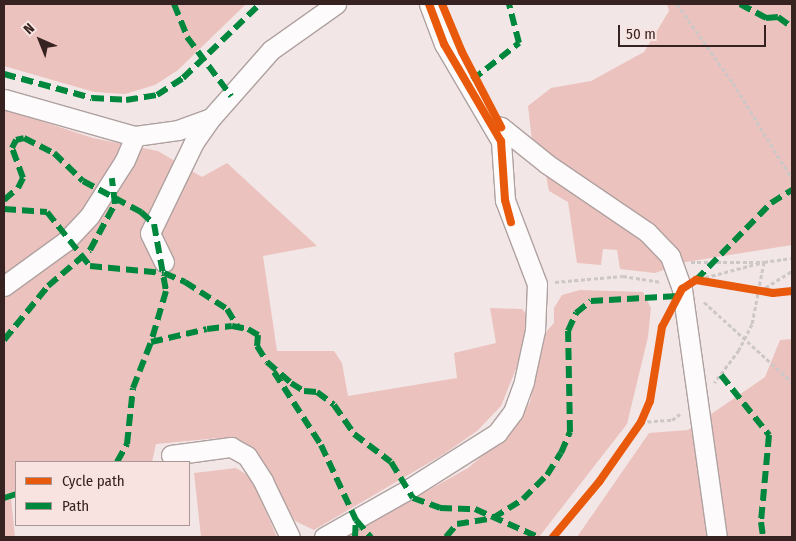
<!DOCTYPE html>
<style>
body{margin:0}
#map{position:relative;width:796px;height:541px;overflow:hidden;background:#f2e7e6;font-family:"Fira Sans Condensed",sans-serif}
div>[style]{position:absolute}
.green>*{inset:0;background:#ebc2be}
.path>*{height:3px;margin-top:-1.5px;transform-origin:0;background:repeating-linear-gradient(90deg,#cdc7c7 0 4px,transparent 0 6.5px)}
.roads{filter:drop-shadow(1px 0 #afa1a0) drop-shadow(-1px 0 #afa1a0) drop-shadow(0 1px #afa1a0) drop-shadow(0 -1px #afa1a0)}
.minor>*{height:19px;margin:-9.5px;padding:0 9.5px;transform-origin:9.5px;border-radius:9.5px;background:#fdfbfb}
.quiet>*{height:6px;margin-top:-3px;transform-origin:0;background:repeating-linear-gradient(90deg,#00873e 0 12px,transparent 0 18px)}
.cycleway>*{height:8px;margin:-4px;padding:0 4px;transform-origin:4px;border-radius:4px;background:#e8590c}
span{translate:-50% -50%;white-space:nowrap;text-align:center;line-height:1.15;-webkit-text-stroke:4px #f8e3e0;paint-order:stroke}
.frame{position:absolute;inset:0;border:5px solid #362321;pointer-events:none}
.legend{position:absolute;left:15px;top:461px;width:175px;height:65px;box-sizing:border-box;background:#f8e3e0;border:1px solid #aa9694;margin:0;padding:6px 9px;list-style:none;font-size:15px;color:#362321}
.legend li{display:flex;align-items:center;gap:10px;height:25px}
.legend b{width:25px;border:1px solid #aa9694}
.north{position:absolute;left:15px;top:15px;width:50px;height:50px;-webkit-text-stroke:4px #f8e3e0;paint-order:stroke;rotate:316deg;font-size:14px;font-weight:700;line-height:20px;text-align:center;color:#362321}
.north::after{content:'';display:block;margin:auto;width:18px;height:22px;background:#362321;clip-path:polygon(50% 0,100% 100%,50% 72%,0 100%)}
.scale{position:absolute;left:618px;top:25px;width:148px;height:22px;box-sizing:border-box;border:2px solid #362321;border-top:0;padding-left:6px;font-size:15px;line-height:18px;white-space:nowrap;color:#362321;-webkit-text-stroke:4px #f8e3e0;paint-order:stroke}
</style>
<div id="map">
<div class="green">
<i style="clip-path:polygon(4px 4px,246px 4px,178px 70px,155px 85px,125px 94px,94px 92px,4px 66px)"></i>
<i style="clip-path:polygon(667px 4px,792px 4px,792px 245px,686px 262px,655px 273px,620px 269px,617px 250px,603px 249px,601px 265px,577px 263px,568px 202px,549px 191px,543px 159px,532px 141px,528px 106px,551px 88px,591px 81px,644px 52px,669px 11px)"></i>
<i style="clip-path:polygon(4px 109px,93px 138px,158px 151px,202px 177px,227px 163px,317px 246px,263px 256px,277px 351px,334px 351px,342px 363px,348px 396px,457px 378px,454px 353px,496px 343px,490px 308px,522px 309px,529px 318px,528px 339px,501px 406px,477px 431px,444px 454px,314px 530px,295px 521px,262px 466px,240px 441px,218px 438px,156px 444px,152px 462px,16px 462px,16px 497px,11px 498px,15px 537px,4px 537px)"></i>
<i style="clip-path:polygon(580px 290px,643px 292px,651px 308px,648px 337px,627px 424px,539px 537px,345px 537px,468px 468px,510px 432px,530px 402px,545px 333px,554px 323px,554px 308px,562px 295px)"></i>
<i style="clip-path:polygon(792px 339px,792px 537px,577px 537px,649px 433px,688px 430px,765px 377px,780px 340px)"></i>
<i style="clip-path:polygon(236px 468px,251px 477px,277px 537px,201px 537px,194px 473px)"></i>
</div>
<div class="path">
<i style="left:677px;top:4px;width:97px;rotate:54.7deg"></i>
<i style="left:733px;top:83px;width:113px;rotate:58.4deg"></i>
<i style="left:691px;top:262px;width:73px"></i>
<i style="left:764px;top:262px;width:28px;rotate:-8deg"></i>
<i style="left:699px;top:279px;width:67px;rotate:-14.7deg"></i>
<i style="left:764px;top:262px;width:63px;rotate:101deg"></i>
<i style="left:752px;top:324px;width:29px;rotate:117deg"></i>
<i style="left:739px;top:350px;width:41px;rotate:127.1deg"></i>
<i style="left:555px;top:282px;width:68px;rotate:-5deg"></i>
<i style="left:623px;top:276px;width:37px;rotate:9deg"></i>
<i style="left:760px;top:291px;width:38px;rotate:-32deg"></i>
<i style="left:704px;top:302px;width:119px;rotate:42.3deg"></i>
<i style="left:641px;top:422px;width:31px;rotate:-4deg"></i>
<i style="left:672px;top:420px;width:10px;rotate:-37deg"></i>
</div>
<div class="roads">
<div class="minor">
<i style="left:4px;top:99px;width:136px;rotate:15.8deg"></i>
<i style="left:135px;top:136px;width:43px;rotate:-7.9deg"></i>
<i style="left:178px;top:130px;width:35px;rotate:-20deg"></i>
<i style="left:211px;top:118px;width:91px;rotate:-48.6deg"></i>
<i style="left:271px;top:50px;width:80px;rotate:-35.3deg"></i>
<i style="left:493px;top:125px;width:8px;rotate:14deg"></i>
<i style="left:501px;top:127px;width:59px;rotate:38.8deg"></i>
<i style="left:547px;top:164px;width:121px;rotate:34.2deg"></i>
<i style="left:647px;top:232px;width:33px;rotate:46deg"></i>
<i style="left:670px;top:256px;width:35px;rotate:70deg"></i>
<i style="left:682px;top:289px;width:250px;rotate:82deg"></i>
<i style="left:164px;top:262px;width:32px;rotate:-116deg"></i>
<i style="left:150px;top:233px;width:101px;rotate:-64.2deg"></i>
<i style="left:194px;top:142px;width:29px;rotate:-55deg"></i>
<i style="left:4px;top:286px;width:77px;rotate:-36deg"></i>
<i style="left:66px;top:241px;width:35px;rotate:-47deg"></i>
<i style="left:90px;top:215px;width:65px;rotate:-57.5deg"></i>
<i style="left:125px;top:160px;width:26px;rotate:-67deg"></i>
<i style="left:171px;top:455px;width:61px;rotate:-7.6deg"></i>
<i style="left:231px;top:447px;width:18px;rotate:29deg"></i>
<i style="left:247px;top:456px;width:30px;rotate:57deg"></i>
<i style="left:263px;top:481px;width:62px;rotate:64.3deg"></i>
<i style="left:324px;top:537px;width:95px;rotate:-29.5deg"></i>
<i style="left:407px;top:490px;width:107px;rotate:-32.3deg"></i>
<i style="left:497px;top:433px;width:26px;rotate:-53deg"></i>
<i style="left:513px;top:412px;width:33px;rotate:-70deg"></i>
<i style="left:524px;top:381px;width:52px;rotate:-77.8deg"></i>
<i style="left:535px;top:330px;width:46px;rotate:-87.5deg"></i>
<i style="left:537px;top:284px;width:90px;rotate:-110.9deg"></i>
<i style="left:505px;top:200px;width:59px;rotate:-93.9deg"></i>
<i style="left:501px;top:141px;width:113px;rotate:-120.4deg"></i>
<i style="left:444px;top:44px;width:43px;rotate:-110.6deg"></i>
</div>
</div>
<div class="quiet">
<i style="left:174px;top:4px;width:35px;rotate:68deg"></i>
<i style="left:187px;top:37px;width:74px;rotate:53.3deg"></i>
<i style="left:740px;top:4px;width:30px;rotate:28deg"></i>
<i style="left:766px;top:18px;width:12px;rotate:-5deg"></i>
<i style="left:778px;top:17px;width:17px;rotate:36deg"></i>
<i style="left:4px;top:74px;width:91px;rotate:15.3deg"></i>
<i style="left:92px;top:98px;width:34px;rotate:3deg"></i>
<i style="left:126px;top:100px;width:31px;rotate:-9deg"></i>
<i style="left:157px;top:95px;width:31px;rotate:-33deg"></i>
<i style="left:183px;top:78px;width:107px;rotate:-43.9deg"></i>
<i style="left:472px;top:80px;width:60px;rotate:-38.2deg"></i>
<i style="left:519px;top:43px;width:40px;rotate:-104.4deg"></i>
<i style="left:4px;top:200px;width:18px;rotate:-41deg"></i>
<i style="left:18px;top:188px;width:11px;rotate:-63deg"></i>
<i style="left:23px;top:178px;width:32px;rotate:-110deg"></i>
<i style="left:12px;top:148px;width:9px;rotate:-63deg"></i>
<i style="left:16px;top:140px;width:8px;rotate:-14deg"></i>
<i style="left:24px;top:138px;width:34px;rotate:27deg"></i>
<i style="left:54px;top:153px;width:40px;rotate:44deg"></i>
<i style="left:83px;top:181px;width:66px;rotate:28.1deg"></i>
<i style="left:141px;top:212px;width:18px;rotate:43deg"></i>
<i style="left:154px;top:224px;width:68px;rotate:79.8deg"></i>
<i style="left:166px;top:291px;width:53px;rotate:106.4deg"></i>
<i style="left:151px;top:342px;width:57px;rotate:-13.1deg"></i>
<i style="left:207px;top:329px;width:25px;rotate:-7deg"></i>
<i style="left:232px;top:326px;width:16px;rotate:11deg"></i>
<i style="left:248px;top:329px;width:12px;rotate:31deg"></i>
<i style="left:258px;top:335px;width:11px;rotate:95deg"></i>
<i style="left:257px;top:346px;width:19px;rotate:58deg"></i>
<i style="left:267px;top:362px;width:32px;rotate:41deg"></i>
<i style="left:291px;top:383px;width:15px;rotate:32deg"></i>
<i style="left:304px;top:391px;width:13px;rotate:4deg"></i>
<i style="left:317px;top:392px;width:21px;rotate:37deg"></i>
<i style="left:334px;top:405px;width:35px;rotate:55deg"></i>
<i style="left:354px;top:434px;width:46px;rotate:37.1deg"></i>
<i style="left:391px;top:462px;width:42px;rotate:58.6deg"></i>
<i style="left:413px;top:498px;width:29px;rotate:20deg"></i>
<i style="left:440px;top:508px;width:35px;rotate:2deg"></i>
<i style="left:475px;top:509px;width:69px;rotate:24deg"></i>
<i style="left:4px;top:209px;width:43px;rotate:4deg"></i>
<i style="left:47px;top:212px;width:69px;rotate:51.5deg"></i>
<i style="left:90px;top:266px;width:74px;rotate:5.4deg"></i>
<i style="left:164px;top:273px;width:23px;rotate:23deg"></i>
<i style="left:185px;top:282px;width:50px;rotate:32.7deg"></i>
<i style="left:227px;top:309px;width:21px;rotate:59deg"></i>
<i style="left:696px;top:280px;width:107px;rotate:-45.8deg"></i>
<i style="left:771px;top:203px;width:25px;rotate:-32deg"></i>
<i style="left:4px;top:340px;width:70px;rotate:-50.8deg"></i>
<i style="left:48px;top:286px;width:55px;rotate:-40.6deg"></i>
<i style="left:90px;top:250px;width:52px;rotate:-61.5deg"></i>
<i style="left:115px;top:204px;width:26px;rotate:-97deg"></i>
<i style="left:274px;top:372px;width:87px;rotate:57.2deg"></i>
<i style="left:321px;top:445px;width:83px;rotate:65deg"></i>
<i style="left:356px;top:520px;width:23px;rotate:49deg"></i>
<i style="left:721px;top:375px;width:77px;rotate:51.3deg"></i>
<i style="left:769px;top:435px;width:87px;rotate:95.3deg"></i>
<i style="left:761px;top:522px;width:15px;rotate:82deg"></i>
<i style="left:117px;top:462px;width:21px;rotate:-61deg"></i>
<i style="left:127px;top:444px;width:56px;rotate:-83.9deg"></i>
<i style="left:133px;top:388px;width:49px;rotate:-68.6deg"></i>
<i style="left:4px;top:498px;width:13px;rotate:-18deg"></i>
<i style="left:355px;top:537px;width:17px;rotate:-87deg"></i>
<i style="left:446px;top:537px;width:17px;rotate:-50deg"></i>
<i style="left:457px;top:524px;width:36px;rotate:-9deg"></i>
<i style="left:493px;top:518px;width:36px;rotate:-32deg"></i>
<i style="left:523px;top:499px;width:34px;rotate:-45deg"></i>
<i style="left:547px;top:475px;width:26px;rotate:-58deg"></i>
<i style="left:561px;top:453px;width:23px;rotate:-67deg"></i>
<i style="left:570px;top:432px;width:101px;rotate:-91.1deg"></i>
<i style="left:568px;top:331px;width:20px;rotate:-66deg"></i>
<i style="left:576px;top:313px;width:19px;rotate:-39deg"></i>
<i style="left:591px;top:301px;width:87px;rotate:-3.3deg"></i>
</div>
<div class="cycleway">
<i style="left:429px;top:4px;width:43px;rotate:69.4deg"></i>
<i style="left:444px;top:44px;width:113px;rotate:59.6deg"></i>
<i style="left:501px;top:141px;width:59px;rotate:86.1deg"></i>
<i style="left:505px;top:200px;width:23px;rotate:75deg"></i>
<i style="left:442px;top:4px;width:52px;rotate:67.4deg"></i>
<i style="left:462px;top:52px;width:85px;rotate:62.5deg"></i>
<i style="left:553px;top:537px;width:72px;rotate:-50.1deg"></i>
<i style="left:599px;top:482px;width:73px;rotate:-55deg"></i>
<i style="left:641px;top:422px;width:23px;rotate:-67deg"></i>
<i style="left:650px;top:401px;width:75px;rotate:-80.8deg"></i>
<i style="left:662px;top:327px;width:43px;rotate:-62.2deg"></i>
<i style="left:682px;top:289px;width:17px;rotate:-33deg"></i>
<i style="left:696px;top:280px;width:78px;rotate:9.6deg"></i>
<i style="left:773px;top:293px;width:19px;rotate:-6deg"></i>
</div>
<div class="frame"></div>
<ul class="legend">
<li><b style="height:6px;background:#e8590c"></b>Cycle path</li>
<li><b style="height:6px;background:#00873e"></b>Path</li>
</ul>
<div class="north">N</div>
<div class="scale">50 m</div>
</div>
